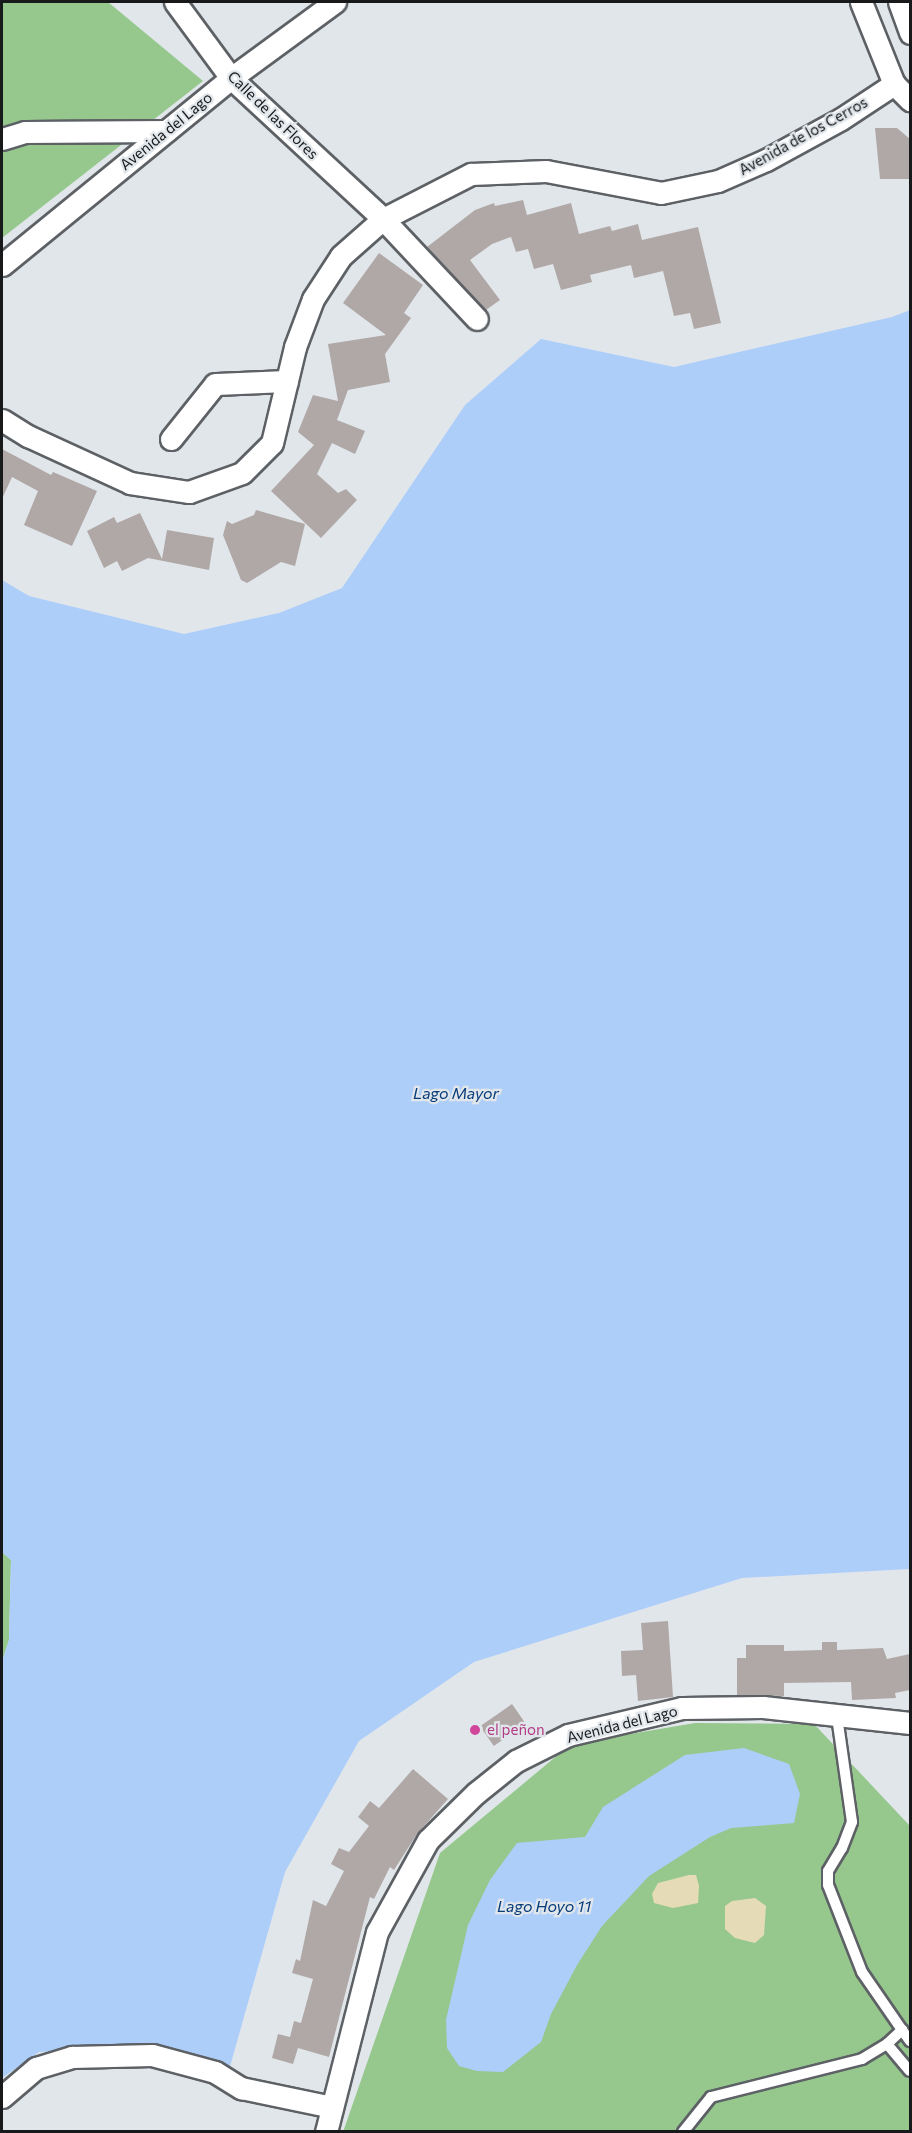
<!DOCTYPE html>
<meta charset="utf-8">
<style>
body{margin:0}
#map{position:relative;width:912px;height:2133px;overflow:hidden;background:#e1e6eb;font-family:Commissioner,sans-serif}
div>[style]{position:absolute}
.green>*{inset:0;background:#96c88e}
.sand>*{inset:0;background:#e5dcb7}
.water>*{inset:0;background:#aecefa}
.building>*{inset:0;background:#b0a8a6;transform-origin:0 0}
.roads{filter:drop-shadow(2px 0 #5d6165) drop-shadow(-2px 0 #5d6165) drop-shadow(0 2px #5d6165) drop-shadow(0 -2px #5d6165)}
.service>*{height:10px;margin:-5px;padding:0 5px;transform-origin:5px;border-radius:5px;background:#fff}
.minor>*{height:21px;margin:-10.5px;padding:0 10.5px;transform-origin:10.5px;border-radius:10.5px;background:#fff}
.dots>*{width:16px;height:16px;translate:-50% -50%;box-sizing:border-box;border:3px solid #e1e6eb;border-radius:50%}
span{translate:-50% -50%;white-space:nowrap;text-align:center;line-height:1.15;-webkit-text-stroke:4.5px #e1e6eb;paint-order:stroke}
.street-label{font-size:15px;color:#17191b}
.hotel-label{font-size:15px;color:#b23c85}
.left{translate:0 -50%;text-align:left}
.water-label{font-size:16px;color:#073b7a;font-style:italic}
.frame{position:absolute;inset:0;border:3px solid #17191b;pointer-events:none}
</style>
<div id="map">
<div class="green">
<i style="clip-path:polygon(2px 2px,108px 2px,203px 81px,2px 238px)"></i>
<i style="clip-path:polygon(2px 1552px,11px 1560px,9px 1640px,2px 1662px)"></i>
<i style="clip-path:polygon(695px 1723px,814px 1724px,910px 1826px,910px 2131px,343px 2132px,440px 1853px,571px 1744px)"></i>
</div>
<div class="sand">
<i style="clip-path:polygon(689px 1875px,696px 1875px,699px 1886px,698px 1903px,673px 1908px,654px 1903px,652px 1894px,658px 1883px)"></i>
<i style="clip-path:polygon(755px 1898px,766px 1906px,764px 1935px,755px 1943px,735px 1938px,725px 1929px,725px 1906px,732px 1901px)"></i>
</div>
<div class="water">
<i style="clip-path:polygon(910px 310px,910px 1569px,742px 1578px,474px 1662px,359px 1741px,285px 1872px,229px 2070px,135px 2047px,39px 2052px,2px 2078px,2px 1662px,9px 1640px,11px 1560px,2px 1552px,2px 580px,29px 596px,184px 634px,279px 613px,342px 588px,465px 405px,541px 339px,674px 367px,892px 317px)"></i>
<i style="clip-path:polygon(744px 1748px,789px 1764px,800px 1794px,794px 1823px,731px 1828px,710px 1837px,649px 1876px,602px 1926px,577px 1965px,551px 2014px,541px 2042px,503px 2072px,477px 2071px,459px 2066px,447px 2048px,446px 2020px,468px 1925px,490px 1880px,517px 1843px,585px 1837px,603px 1807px,685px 1755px)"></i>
</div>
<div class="building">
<i style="clip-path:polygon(875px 128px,897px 128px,910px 139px,910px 179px,880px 179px)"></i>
<i style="clip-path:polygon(523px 200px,527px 215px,571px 203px,579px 234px,610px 226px,612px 231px,638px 224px,642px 240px,698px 227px,721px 323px,694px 329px,690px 313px,674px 316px,663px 271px,634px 278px,631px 265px,590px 275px,592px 282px,561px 290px,553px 264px,534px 269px,528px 249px,516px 252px,511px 237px,492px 244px,470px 260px,500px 300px,486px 310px,427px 247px,475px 210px,494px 203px,495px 206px)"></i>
<i style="clip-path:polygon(379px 253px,423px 285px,404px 313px,411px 318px,385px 354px,390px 382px,348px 390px,337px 420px,365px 431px,355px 454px,332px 443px,317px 474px,338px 493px,346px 489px,357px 500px,321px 538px,271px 491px,314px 445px,298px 432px,313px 395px,338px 401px,328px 344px,386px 335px,343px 303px)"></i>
<i style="clip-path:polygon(2px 449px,51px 475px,53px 472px,97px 491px,72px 546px,24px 525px,38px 491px,12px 477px,2px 499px)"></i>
<i style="clip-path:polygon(256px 510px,305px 524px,295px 566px,281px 562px,247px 583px,241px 580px,223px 535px,227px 521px,232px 524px,254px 515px)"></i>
<i style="clip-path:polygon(140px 513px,162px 559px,167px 530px,214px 538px,209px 570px,148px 558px,122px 571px,117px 561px,104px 568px,87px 531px,114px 517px,117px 523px)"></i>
<i style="clip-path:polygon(668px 1621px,673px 1697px,638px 1701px,636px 1675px,622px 1676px,621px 1651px,643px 1650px,641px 1623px)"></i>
<i style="clip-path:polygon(822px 1642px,837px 1642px,837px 1650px,883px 1648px,887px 1659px,910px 1654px,910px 1690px,895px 1693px,896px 1698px,852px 1700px,851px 1682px,784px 1683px,784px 1696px,737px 1695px,737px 1658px,746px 1658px,746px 1645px,784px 1645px,784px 1651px,822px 1650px)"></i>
<i style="left:512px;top:1704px;width:24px;height:39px;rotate:55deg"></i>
<i style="clip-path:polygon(413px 1769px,448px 1799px,417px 1834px,394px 1870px,390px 1867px,374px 1899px,370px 1897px,329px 2057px,298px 2048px,293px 2064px,272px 2058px,278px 2034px,290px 2037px,294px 2021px,301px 2023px,313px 1979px,292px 1973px,296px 1959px,300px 1961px,313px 1900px,326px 1906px,344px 1871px,331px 1864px,339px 1848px,349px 1852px,369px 1826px,358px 1817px,370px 1801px,379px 1808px)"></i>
</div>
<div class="roads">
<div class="service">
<i style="left:902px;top:2030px;width:14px;rotate:54deg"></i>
<i style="left:887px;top:2044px;width:35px;rotate:50deg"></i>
<i style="left:683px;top:2132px;width:45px;rotate:-51.3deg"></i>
<i style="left:711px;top:2097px;width:156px;rotate:-14.1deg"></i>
<i style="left:862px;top:2059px;width:29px;rotate:-31deg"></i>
<i style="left:887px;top:2044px;width:21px;rotate:-43deg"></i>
<i style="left:902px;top:2030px;width:70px;rotate:-124.6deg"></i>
<i style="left:862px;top:1972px;width:93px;rotate:-111.3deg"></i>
<i style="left:828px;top:1885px;width:14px;rotate:-90deg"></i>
<i style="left:828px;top:1871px;width:27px;rotate:-59deg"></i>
<i style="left:842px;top:1848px;width:28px;rotate:-69deg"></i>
<i style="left:852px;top:1822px;width:106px;rotate:-98.1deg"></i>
</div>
<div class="minor">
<i style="left:175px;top:2px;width:94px;rotate:53.6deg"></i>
<i style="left:231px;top:78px;width:207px;rotate:42.8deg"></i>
<i style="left:383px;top:219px;width:137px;rotate:46.8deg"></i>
<i style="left:861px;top:2px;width:88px;rotate:68.1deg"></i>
<i style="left:894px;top:84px;width:23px;rotate:45deg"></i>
<i style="left:899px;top:2px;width:33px;rotate:70deg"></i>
<i style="left:2px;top:139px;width:24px;rotate:-17deg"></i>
<i style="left:25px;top:132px;width:141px;rotate:-0.4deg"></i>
<i style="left:2px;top:265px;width:296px;rotate:-39.2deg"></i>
<i style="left:231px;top:78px;width:129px;rotate:-36.2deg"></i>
<i style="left:2px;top:420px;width:31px;rotate:32deg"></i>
<i style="left:28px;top:436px;width:112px;rotate:24.7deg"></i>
<i style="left:130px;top:483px;width:60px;rotate:8.7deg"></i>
<i style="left:189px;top:492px;width:56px;rotate:-19.7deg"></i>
<i style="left:242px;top:473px;width:42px;rotate:-45deg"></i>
<i style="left:272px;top:443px;width:99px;rotate:-76.5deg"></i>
<i style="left:295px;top:347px;width:51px;rotate:-69.4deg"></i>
<i style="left:313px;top:299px;width:51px;rotate:-56.9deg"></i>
<i style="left:341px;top:256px;width:56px;rotate:-41.4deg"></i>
<i style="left:383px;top:219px;width:99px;rotate:-27.1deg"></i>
<i style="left:471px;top:174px;width:75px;rotate:-2.3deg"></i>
<i style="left:546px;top:171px;width:117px;rotate:10.8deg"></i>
<i style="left:661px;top:193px;width:58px;rotate:-11.9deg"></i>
<i style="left:718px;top:181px;width:52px;rotate:-23.6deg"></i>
<i style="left:766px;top:160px;width:85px;rotate:-28.7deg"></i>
<i style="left:841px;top:119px;width:64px;rotate:-33.4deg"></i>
<i style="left:171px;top:439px;width:70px;rotate:-51.3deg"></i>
<i style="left:215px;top:384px;width:72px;rotate:-2.4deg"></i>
<i style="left:2px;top:2097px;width:45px;rotate:-40.5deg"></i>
<i style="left:36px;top:2068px;width:38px;rotate:-17deg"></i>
<i style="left:72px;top:2057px;width:80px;rotate:-1.4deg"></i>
<i style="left:152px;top:2055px;width:65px;rotate:15.1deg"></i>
<i style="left:215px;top:2072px;width:31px;rotate:32deg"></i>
<i style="left:241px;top:2088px;width:93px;rotate:11.8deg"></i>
<i style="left:326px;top:2132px;width:206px;rotate:-75.7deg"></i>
<i style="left:377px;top:1932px;width:105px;rotate:-61deg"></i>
<i style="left:428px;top:1840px;width:67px;rotate:-44.4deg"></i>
<i style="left:476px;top:1793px;width:51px;rotate:-38.7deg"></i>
<i style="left:516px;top:1761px;width:58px;rotate:-26.6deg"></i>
<i style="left:568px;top:1735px;width:117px;rotate:-13.3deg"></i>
<i style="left:682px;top:1708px;width:81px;rotate:-0.7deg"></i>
<i style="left:763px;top:1707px;width:148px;rotate:6.2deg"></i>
</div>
</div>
<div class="dots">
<i style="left:475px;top:1730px;background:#d1479c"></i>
</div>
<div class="street-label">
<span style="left:273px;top:115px;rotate:44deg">Calle de las Flores</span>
<span style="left:166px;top:131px;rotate:-39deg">Avenida del Lago</span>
<span style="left:803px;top:136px;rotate:-29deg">Avenida de los Cerros</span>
<span style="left:622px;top:1724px;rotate:-14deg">Avenida del Lago</span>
</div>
<div class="hotel-label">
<span class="left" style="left:487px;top:1730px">el peñon</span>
</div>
<div class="water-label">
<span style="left:456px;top:1093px">Lago Mayor</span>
<span style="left:544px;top:1906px">Lago Hoyo 11</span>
</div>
<div class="frame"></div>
</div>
